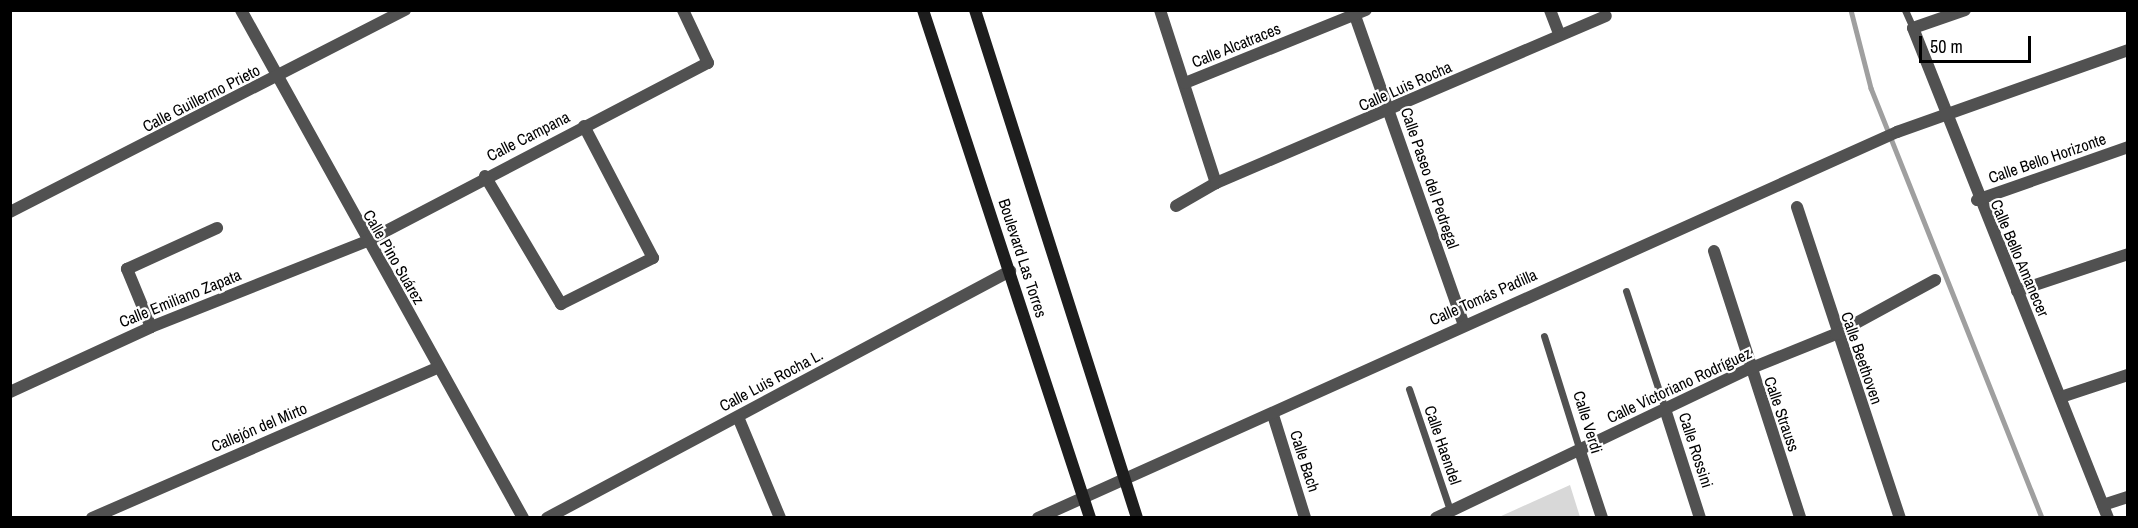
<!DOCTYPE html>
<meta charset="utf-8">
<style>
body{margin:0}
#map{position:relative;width:2138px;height:528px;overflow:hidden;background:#fff;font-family:"Archivo Narrow",sans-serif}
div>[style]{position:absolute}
.green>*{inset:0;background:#d8d8d8}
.stream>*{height:4.5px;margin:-2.25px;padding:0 2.25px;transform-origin:2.25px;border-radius:2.25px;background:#9f9f9f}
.lane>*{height:7px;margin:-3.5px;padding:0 3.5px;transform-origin:3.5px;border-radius:3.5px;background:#515151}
.street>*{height:12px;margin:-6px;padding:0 6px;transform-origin:6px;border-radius:6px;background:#515151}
.secondary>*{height:12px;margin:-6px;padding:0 6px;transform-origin:6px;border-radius:6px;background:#1e1e1e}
span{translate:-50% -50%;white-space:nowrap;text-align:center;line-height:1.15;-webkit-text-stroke:4.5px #fff;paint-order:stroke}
.street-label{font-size:16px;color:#000}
.frame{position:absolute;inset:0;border:12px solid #000;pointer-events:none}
.scale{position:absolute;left:1919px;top:36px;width:112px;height:27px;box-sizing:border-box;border:3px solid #000;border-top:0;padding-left:8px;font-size:18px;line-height:21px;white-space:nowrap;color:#000;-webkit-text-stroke:4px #fff;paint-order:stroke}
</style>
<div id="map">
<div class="green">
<i style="clip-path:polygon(1570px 485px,1580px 517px,1499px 517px)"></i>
</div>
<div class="stream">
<i style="left:1851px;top:10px;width:81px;rotate:75.6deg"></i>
<i style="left:1871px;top:88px;width:463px;rotate:68.3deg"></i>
</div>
<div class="lane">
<i style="left:1905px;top:10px;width:20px;rotate:66deg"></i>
<i style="left:1626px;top:291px;width:124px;rotate:71.7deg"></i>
<i style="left:1544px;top:336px;width:121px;rotate:72.6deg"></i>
<i style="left:1409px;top:389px;width:128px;rotate:71.3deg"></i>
</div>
<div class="street">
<i style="left:241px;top:10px;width:581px;rotate:60.96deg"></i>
<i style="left:1160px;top:10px;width:182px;rotate:72.1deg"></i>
<i style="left:1353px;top:10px;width:332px;rotate:70.6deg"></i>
<i style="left:1550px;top:10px;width:26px;rotate:69deg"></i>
<i style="left:1965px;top:10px;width:55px;rotate:160.9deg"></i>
<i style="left:1913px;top:28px;width:527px;rotate:68.3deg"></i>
<i style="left:1185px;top:83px;width:195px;rotate:-22deg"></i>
<i style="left:485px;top:176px;width:149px;rotate:59.3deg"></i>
<i style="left:561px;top:304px;width:103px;rotate:-26.6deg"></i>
<i style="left:653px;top:258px;width:149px;rotate:-117.6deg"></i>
<i style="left:1977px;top:200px;width:160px;rotate:-19.3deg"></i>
<i style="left:1176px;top:206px;width:46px;rotate:-29.9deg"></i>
<i style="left:1216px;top:183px;width:424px;rotate:-23.2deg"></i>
<i style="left:1797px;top:207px;width:328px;rotate:71.7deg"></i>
<i style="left:10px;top:212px;width:444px;rotate:-27.1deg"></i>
<i style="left:1714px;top:251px;width:281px;rotate:72.1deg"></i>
<i style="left:2017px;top:291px;width:117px;rotate:-18.4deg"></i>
<i style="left:151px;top:327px;width:63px;rotate:-112.5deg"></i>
<i style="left:127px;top:269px;width:99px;rotate:-24.5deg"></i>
<i style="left:10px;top:392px;width:155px;rotate:-24.7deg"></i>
<i style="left:151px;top:327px;width:230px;rotate:-21.7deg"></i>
<i style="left:365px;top:242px;width:387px;rotate:-27.6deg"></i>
<i style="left:708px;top:63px;width:59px;rotate:-115.3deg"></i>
<i style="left:2061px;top:397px;width:71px;rotate:-18.2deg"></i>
<i style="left:1665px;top:409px;width:114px;rotate:72.2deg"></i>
<i style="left:1273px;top:415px;width:108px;rotate:72.7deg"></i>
<i style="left:738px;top:417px;width:109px;rotate:67.4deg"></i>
<i style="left:1580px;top:451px;width:71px;rotate:71.8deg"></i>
<i style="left:2103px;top:505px;width:26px;rotate:-18deg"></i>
<i style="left:92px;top:518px;width:378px;rotate:-23.5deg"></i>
<i style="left:547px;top:518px;width:525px;rotate:-28.08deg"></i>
<i style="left:1038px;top:518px;width:942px;rotate:-24.2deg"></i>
<i style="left:1897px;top:132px;width:245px;rotate:-19.5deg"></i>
<i style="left:1436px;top:518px;width:347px;rotate:-25.5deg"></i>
<i style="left:1749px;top:369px;width:94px;rotate:-21.9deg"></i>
<i style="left:1836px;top:334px;width:113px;rotate:-28.6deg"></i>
</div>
<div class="secondary">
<i style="left:923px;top:10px;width:535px;rotate:71.8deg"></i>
<i style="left:975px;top:10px;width:533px;rotate:72.31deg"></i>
</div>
<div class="street-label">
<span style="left:1236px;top:45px;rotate:-22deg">Calle Alcatraces</span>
<span style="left:1405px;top:86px;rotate:-24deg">Calle Luis Rocha</span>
<span style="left:201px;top:98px;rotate:-27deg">Calle Guillermo Prieto</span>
<span style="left:528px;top:136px;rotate:-27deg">Calle Campana</span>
<span style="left:2047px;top:158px;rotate:-19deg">Calle Bello Horizonte</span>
<span style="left:1430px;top:178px;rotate:71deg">Calle Paseo del Pedregal</span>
<span style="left:394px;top:257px;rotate:60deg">Calle Pino Suárez</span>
<span style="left:1023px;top:258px;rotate:72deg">Boulevard Las Torres</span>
<span style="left:2020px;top:258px;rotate:67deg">Calle Bello Amanecer</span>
<span style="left:1483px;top:297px;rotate:-24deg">Calle Tomás Padilla</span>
<span style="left:180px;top:298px;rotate:-22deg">Calle Emiliano Zapata</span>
<span style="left:1862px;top:358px;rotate:71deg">Calle Beethoven</span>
<span style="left:771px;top:380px;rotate:-28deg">Calle Luis Rocha L.</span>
<span style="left:1679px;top:385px;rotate:-25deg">Calle Victoriano Rodríguez</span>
<span style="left:1782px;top:414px;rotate:71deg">Calle Strauss</span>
<span style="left:1588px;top:422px;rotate:73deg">Calle Verdi</span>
<span style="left:259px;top:427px;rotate:-23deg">Callejón del Mirto</span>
<span style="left:1443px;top:445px;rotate:71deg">Calle Haendel</span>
<span style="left:1696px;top:450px;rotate:72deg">Calle Rossini</span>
<span style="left:1305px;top:461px;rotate:72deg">Calle Bach</span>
</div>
<div class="frame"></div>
<div class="scale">50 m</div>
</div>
